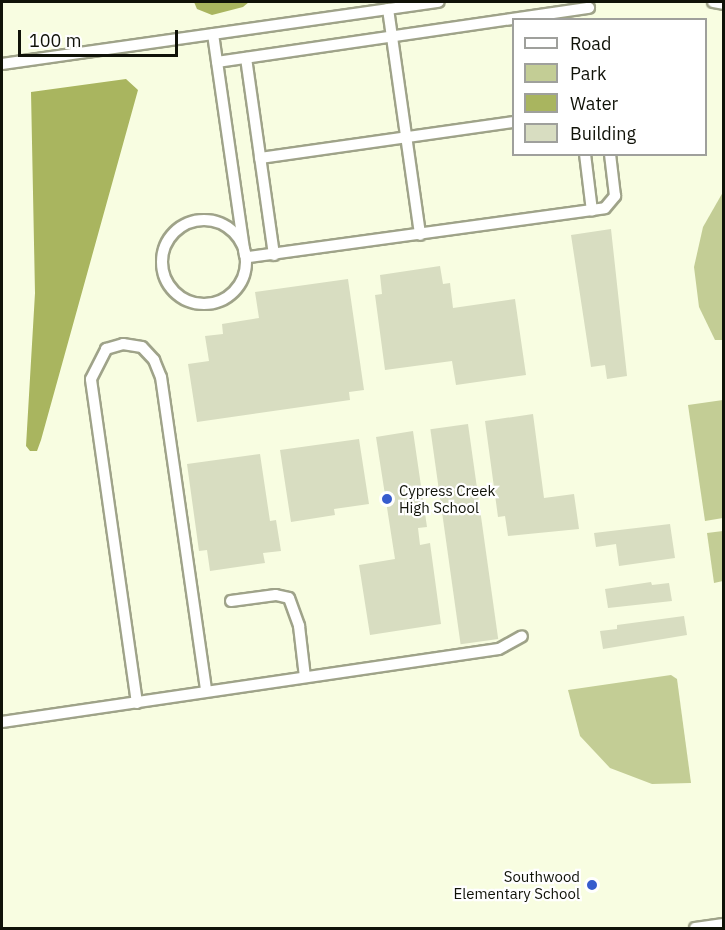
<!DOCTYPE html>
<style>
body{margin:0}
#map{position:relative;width:725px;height:930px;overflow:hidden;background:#f8fde1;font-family:"IBM Plex Sans",sans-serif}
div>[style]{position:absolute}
.green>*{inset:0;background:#c3cd95}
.water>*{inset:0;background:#a9b55f}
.building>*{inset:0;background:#d8ddc1;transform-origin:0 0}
.roads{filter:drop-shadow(2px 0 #9fa389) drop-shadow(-2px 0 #9fa389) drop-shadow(0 2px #9fa389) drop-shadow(0 -2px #9fa389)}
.minor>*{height:10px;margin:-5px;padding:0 5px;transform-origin:5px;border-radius:5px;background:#fff}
.minor>.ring{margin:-5px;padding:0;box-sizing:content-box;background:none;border:10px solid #fff;border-radius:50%}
.dots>*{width:16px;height:16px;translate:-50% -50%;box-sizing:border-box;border:3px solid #fff;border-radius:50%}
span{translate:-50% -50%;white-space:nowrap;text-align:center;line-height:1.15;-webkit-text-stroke:4.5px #fff;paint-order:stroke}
.poi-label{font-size:15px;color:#101208}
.left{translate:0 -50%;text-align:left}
.right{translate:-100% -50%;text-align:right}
.frame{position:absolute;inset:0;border:3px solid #101208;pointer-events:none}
.legend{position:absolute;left:512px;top:18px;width:195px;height:138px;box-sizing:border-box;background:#fff;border:2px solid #9fa09c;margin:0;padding:8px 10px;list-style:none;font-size:18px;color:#101208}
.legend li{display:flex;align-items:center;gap:12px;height:30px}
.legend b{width:30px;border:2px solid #9fa09c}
.scale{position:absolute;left:18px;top:30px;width:160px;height:27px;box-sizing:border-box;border:3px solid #101208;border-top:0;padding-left:8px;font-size:18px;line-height:21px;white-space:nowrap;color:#101208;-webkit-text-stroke:4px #fff;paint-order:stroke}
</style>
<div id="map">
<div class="green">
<i style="clip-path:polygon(723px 192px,723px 340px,715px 340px,699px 307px,694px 267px,703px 227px)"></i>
<i style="clip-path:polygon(723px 400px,723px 518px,705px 521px,688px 405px)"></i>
<i style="clip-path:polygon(723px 531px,723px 581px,714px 583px,707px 533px)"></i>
<i style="clip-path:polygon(671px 675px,677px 679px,691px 783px,652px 784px,610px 768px,580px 736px,568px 690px)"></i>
</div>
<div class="water">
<i style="clip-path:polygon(194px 2px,249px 2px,243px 7px,212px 15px,197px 9px)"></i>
<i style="clip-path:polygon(126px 79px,138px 90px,41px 440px,37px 451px,30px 451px,26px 446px,35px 293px,31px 92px)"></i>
</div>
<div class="building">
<i style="clip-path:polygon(611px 229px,627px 376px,607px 379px,605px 365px,591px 367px,571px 235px)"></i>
<i style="clip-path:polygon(440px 266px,443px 284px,450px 283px,453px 308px,515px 299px,526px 375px,456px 385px,452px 361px,385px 370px,375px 295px,382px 294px,380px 275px)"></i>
<i style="clip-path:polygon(348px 279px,364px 390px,349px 392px,350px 400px,197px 422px,188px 364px,209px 361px,205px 336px,223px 334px,222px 324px,259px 318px,255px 292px)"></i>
<i style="clip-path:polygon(533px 414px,544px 498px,574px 494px,579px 529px,508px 536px,505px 516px,498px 517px,485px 421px)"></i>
<i style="left:468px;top:424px;width:217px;height:38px;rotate:82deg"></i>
<i style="clip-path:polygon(413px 431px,427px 527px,418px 528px,420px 545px,430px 543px,441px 624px,370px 635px,359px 565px,395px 559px,376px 437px)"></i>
<i style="clip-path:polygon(359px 439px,369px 504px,334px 509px,335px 515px,291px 522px,280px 450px)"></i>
<i style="clip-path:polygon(260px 454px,270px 521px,276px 520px,281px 551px,263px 553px,265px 563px,210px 571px,207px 550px,199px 551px,187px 464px)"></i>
<i style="clip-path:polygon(670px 524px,675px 558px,619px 566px,616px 544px,596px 547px,594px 533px)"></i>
<i style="clip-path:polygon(651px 582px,652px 585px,669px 583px,672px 601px,608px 608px,605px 589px)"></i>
<i style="clip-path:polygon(684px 616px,687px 635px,603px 649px,600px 631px,617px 629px,617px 625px)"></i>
</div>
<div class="roads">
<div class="minor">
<i style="left:713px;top:2px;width:11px;rotate:10deg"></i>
<i style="left:388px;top:9px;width:228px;rotate:81.9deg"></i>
<i style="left:213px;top:34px;width:223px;rotate:81.8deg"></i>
<i style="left:245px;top:255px;width:4px;rotate:27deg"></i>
<i style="left:249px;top:257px;width:359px;rotate:-7.8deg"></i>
<i style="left:605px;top:208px;width:16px;rotate:-50deg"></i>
<i style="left:615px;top:196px;width:42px;rotate:-96.8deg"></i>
<i style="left:246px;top:58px;width:199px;rotate:81.9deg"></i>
<i style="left:217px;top:62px;width:376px;rotate:-8.3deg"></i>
<i style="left:2px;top:64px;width:441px;rotate:-8.1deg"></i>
<i style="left:585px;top:154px;width:57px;rotate:83deg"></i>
<i style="left:260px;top:158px;width:257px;rotate:-8.1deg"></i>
<i class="ring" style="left:162px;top:220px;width:74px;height:74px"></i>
<i style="left:231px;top:601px;width:45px;rotate:-7.6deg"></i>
<i style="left:276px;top:595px;width:13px;rotate:13deg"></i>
<i style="left:289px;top:598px;width:30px;rotate:70deg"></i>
<i style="left:299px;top:626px;width:51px;rotate:83.3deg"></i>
<i style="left:137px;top:703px;width:327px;rotate:-98.1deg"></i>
<i style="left:91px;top:379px;width:34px;rotate:-63deg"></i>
<i style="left:106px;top:349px;width:18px;rotate:-16deg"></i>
<i style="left:123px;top:344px;width:19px;rotate:9deg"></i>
<i style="left:142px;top:347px;width:18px;rotate:47deg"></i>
<i style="left:154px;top:360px;width:18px;rotate:68deg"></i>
<i style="left:161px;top:377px;width:317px;rotate:81.8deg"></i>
<i style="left:2px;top:722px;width:502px;rotate:-8.36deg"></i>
<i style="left:499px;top:649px;width:26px;rotate:-29deg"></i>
<i style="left:695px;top:928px;width:29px;rotate:-8deg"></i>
</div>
</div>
<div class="dots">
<i style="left:387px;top:499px;background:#365ccd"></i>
<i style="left:592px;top:885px;background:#365ccd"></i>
</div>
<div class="poi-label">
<span class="left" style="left:399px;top:499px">Cypress Creek<br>High School</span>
<span class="right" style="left:580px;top:885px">Southwood<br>Elementary School</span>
</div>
<div class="frame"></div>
<ul class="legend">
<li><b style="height:8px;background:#fff"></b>Road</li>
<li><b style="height:16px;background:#c3cd95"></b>Park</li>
<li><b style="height:16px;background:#a9b55f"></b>Water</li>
<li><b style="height:16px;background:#d8ddc1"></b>Building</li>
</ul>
<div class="scale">100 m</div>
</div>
